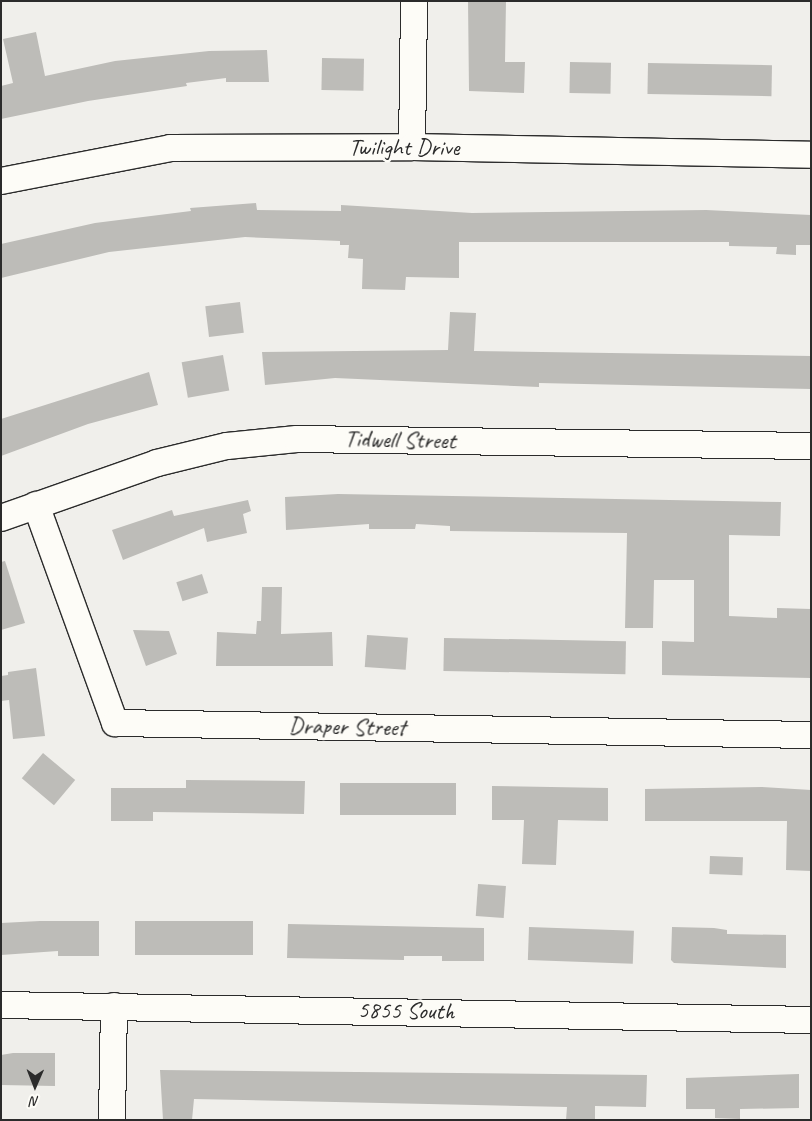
<!DOCTYPE html>
<style>
body{margin:0}
#map{position:relative;width:812px;height:1121px;overflow:hidden;background:#f0efeb;font-family:Caveat,sans-serif}
div>[style]{position:absolute}
.building>*{inset:0;background:#bdbcb8;transform-origin:0 0}
.roads{filter:drop-shadow(1px 0 #2b2b2b) drop-shadow(-1px 0 #2b2b2b) drop-shadow(0 1px #2b2b2b) drop-shadow(0 -1px #2b2b2b)}
.minor>*{height:26px;margin:-13px;padding:0 13px;transform-origin:13px;border-radius:13px;background:#fdfcf7}
span{translate:-50% -50%;white-space:nowrap;text-align:center;line-height:1.15;-webkit-text-stroke:5px #fdfcf7;paint-order:stroke}
.street-label{font-size:24px;color:#2b2b2b}
.frame{position:absolute;inset:0;border:2px solid #2b2b2b;pointer-events:none}
.north{position:absolute;left:10px;top:1061px;width:50px;height:50px;-webkit-text-stroke:4px #fdfcf7;paint-order:stroke;rotate:181deg;font-size:14px;font-weight:700;line-height:20px;text-align:center;color:#2b2b2b}
.north::after{content:'';display:block;margin:auto;width:18px;height:22px;background:#2b2b2b;clip-path:polygon(50% 0,100% 100%,50% 72%,0 100%)}
</style>
<div id="map">
<div class="building">
<i style="clip-path:polygon(468px 1px,506px 1px,505px 62px,525px 62px,524px 93px,469px 91px)"></i>
<i style="clip-path:polygon(36px 32px,45px 76px,115px 61px,209px 51px,267px 50px,269px 82px,226px 82px,226px 78px,186px 83px,187px 86px,88px 101px,1px 119px,1px 86px,13px 83px,3px 39px)"></i>
<i style="left:322px;top:58px;width:42px;height:32px;rotate:1deg"></i>
<i style="left:570px;top:62px;width:41px;height:31px;rotate:1deg"></i>
<i style="left:648px;top:63px;width:124px;height:31px;rotate:1deg"></i>
<i style="clip-path:polygon(256px 203px,257px 210px,341px 211px,341px 205px,472px 213px,706px 210px,811px 215px,811px 245px,796px 245px,796px 255px,776px 254px,777px 247px,729px 246px,729px 242px,459px 242px,459px 278px,406px 277px,405px 290px,362px 289px,363px 259px,348px 258px,349px 245px,340px 245px,340px 241px,245px 237px,109px 252px,1px 278px,1px 244px,95px 223px,191px 211px,190px 208px)"></i>
<i style="left:240px;top:302px;width:31px;height:35px;rotate:83deg"></i>
<i style="clip-path:polygon(450px 312px,476px 313px,474px 351px,811px 356px,811px 389px,539px 383px,539px 387px,335px 378px,265px 385px,262px 352px,448px 350px)"></i>
<i style="left:223px;top:355px;width:36px;height:42px;rotate:80deg"></i>
<i style="clip-path:polygon(149px 372px,158px 405px,88px 424px,1px 456px,1px 419px)"></i>
<i style="clip-path:polygon(338px 494px,781px 502px,780px 536px,729px 535px,729px 616px,777px 618px,777px 608px,811px 609px,811px 678px,662px 675px,662px 641px,694px 642px,694px 580px,654px 580px,653px 628px,625px 628px,627px 533px,450px 531px,450px 526px,416px 524px,415px 529px,369px 529px,369px 524px,286px 530px,285px 497px)"></i>
<i style="clip-path:polygon(248px 500px,251px 511px,243px 514px,247px 533px,207px 542px,204px 528px,123px 560px,112px 530px,172px 510px,174px 516px)"></i>
<i style="clip-path:polygon(5px 561px,25px 623px,1px 630px,1px 562px)"></i>
<i style="left:202px;top:574px;width:20px;height:27px;rotate:72deg"></i>
<i style="clip-path:polygon(262px 587px,282px 587px,281px 634px,332px 632px,333px 666px,216px 666px,217px 632px,256px 634px,257px 621px,261px 621px)"></i>
<i style="clip-path:polygon(133px 630px,169px 631px,177px 654px,146px 666px)"></i>
<i style="left:367px;top:635px;width:41px;height:32px;rotate:4deg"></i>
<i style="left:444px;top:638px;width:182px;height:33px;rotate:1deg"></i>
<i style="clip-path:polygon(36px 668px,45px 736px,13px 739px,9px 700px,1px 701px,1px 676px,8px 675px,8px 672px)"></i>
<i style="left:43px;top:753px;width:42px;height:33px;rotate:40deg"></i>
<i style="clip-path:polygon(186px 780px,305px 781px,304px 814px,153px 812px,153px 821px,111px 821px,111px 788px,186px 788px)"></i>
<i style="left:340px;top:783px;width:116px;height:32px"></i>
<i style="clip-path:polygon(492px 786px,608px 788px,608px 821px,558px 820px,556px 865px,522px 864px,524px 820px,492px 820px)"></i>
<i style="clip-path:polygon(762px 787px,811px 790px,811px 871px,786px 870px,787px 821px,645px 821px,645px 789px)"></i>
<i style="left:710px;top:856px;width:33px;height:18px;rotate:2deg"></i>
<i style="left:478px;top:884px;width:28px;height:32px;rotate:4deg"></i>
<i style="clip-path:polygon(40px 921px,99px 921px,99px 956px,58px 956px,58px 951px,1px 955px,1px 923px)"></i>
<i style="left:135px;top:921px;width:118px;height:34px"></i>
<i style="clip-path:polygon(288px 924px,484px 928px,484px 961px,442px 961px,442px 956px,404px 956px,404px 960px,287px 958px)"></i>
<i style="left:529px;top:927px;width:105px;height:33px;rotate:2deg"></i>
<i style="clip-path:polygon(672px 927px,714px 928px,727px 930px,727px 934px,786px 935px,786px 968px,674px 963px,671px 960px)"></i>
<i style="clip-path:polygon(13px 1053px,55px 1053px,55px 1086px,1px 1085px,1px 1055px)"></i>
<i style="clip-path:polygon(160px 1070px,647px 1075px,646px 1107px,595px 1106px,595px 1120px,566px 1120px,567px 1107px,194px 1099px,192px 1120px,163px 1120px)"></i>
<i style="clip-path:polygon(799px 1074px,799px 1108px,740px 1109px,740px 1119px,715px 1118px,715px 1109px,686px 1109px,686px 1078px)"></i>
</div>
<div class="roads">
<div class="minor">
<i style="left:412px;top:147px;width:146px;rotate:-89.2deg"></i>
<i style="left:1px;top:181px;width:172px;rotate:-11deg"></i>
<i style="left:170px;top:148px;width:242px;rotate:-0.2deg"></i>
<i style="left:412px;top:147px;width:399px;rotate:1.1deg"></i>
<i style="left:36px;top:505px;width:232px;rotate:70.1deg"></i>
<i style="left:115px;top:723px;width:696px;rotate:0.99deg"></i>
<i style="left:1px;top:518px;width:165px;rotate:-19.4deg"></i>
<i style="left:157px;top:463px;width:72px;rotate:-13.7deg"></i>
<i style="left:227px;top:446px;width:70px;rotate:-5.7deg"></i>
<i style="left:297px;top:439px;width:514px;rotate:0.78deg"></i>
<i style="left:1px;top:1005px;width:810px;rotate:1.06deg"></i>
<i style="left:112px;top:1120px;width:114px;rotate:-89deg"></i>
</div>
</div>
<div class="street-label">
<span style="left:404px;top:148px">Twilight Drive</span>
<span style="left:400px;top:440px;rotate:1deg">Tidwell Street</span>
<span style="left:347px;top:727px;rotate:1deg">Draper Street</span>
<span style="left:406px;top:1011px;rotate:1deg">5855 South</span>
</div>
<div class="frame"></div>
<div class="north">N</div>
</div>
